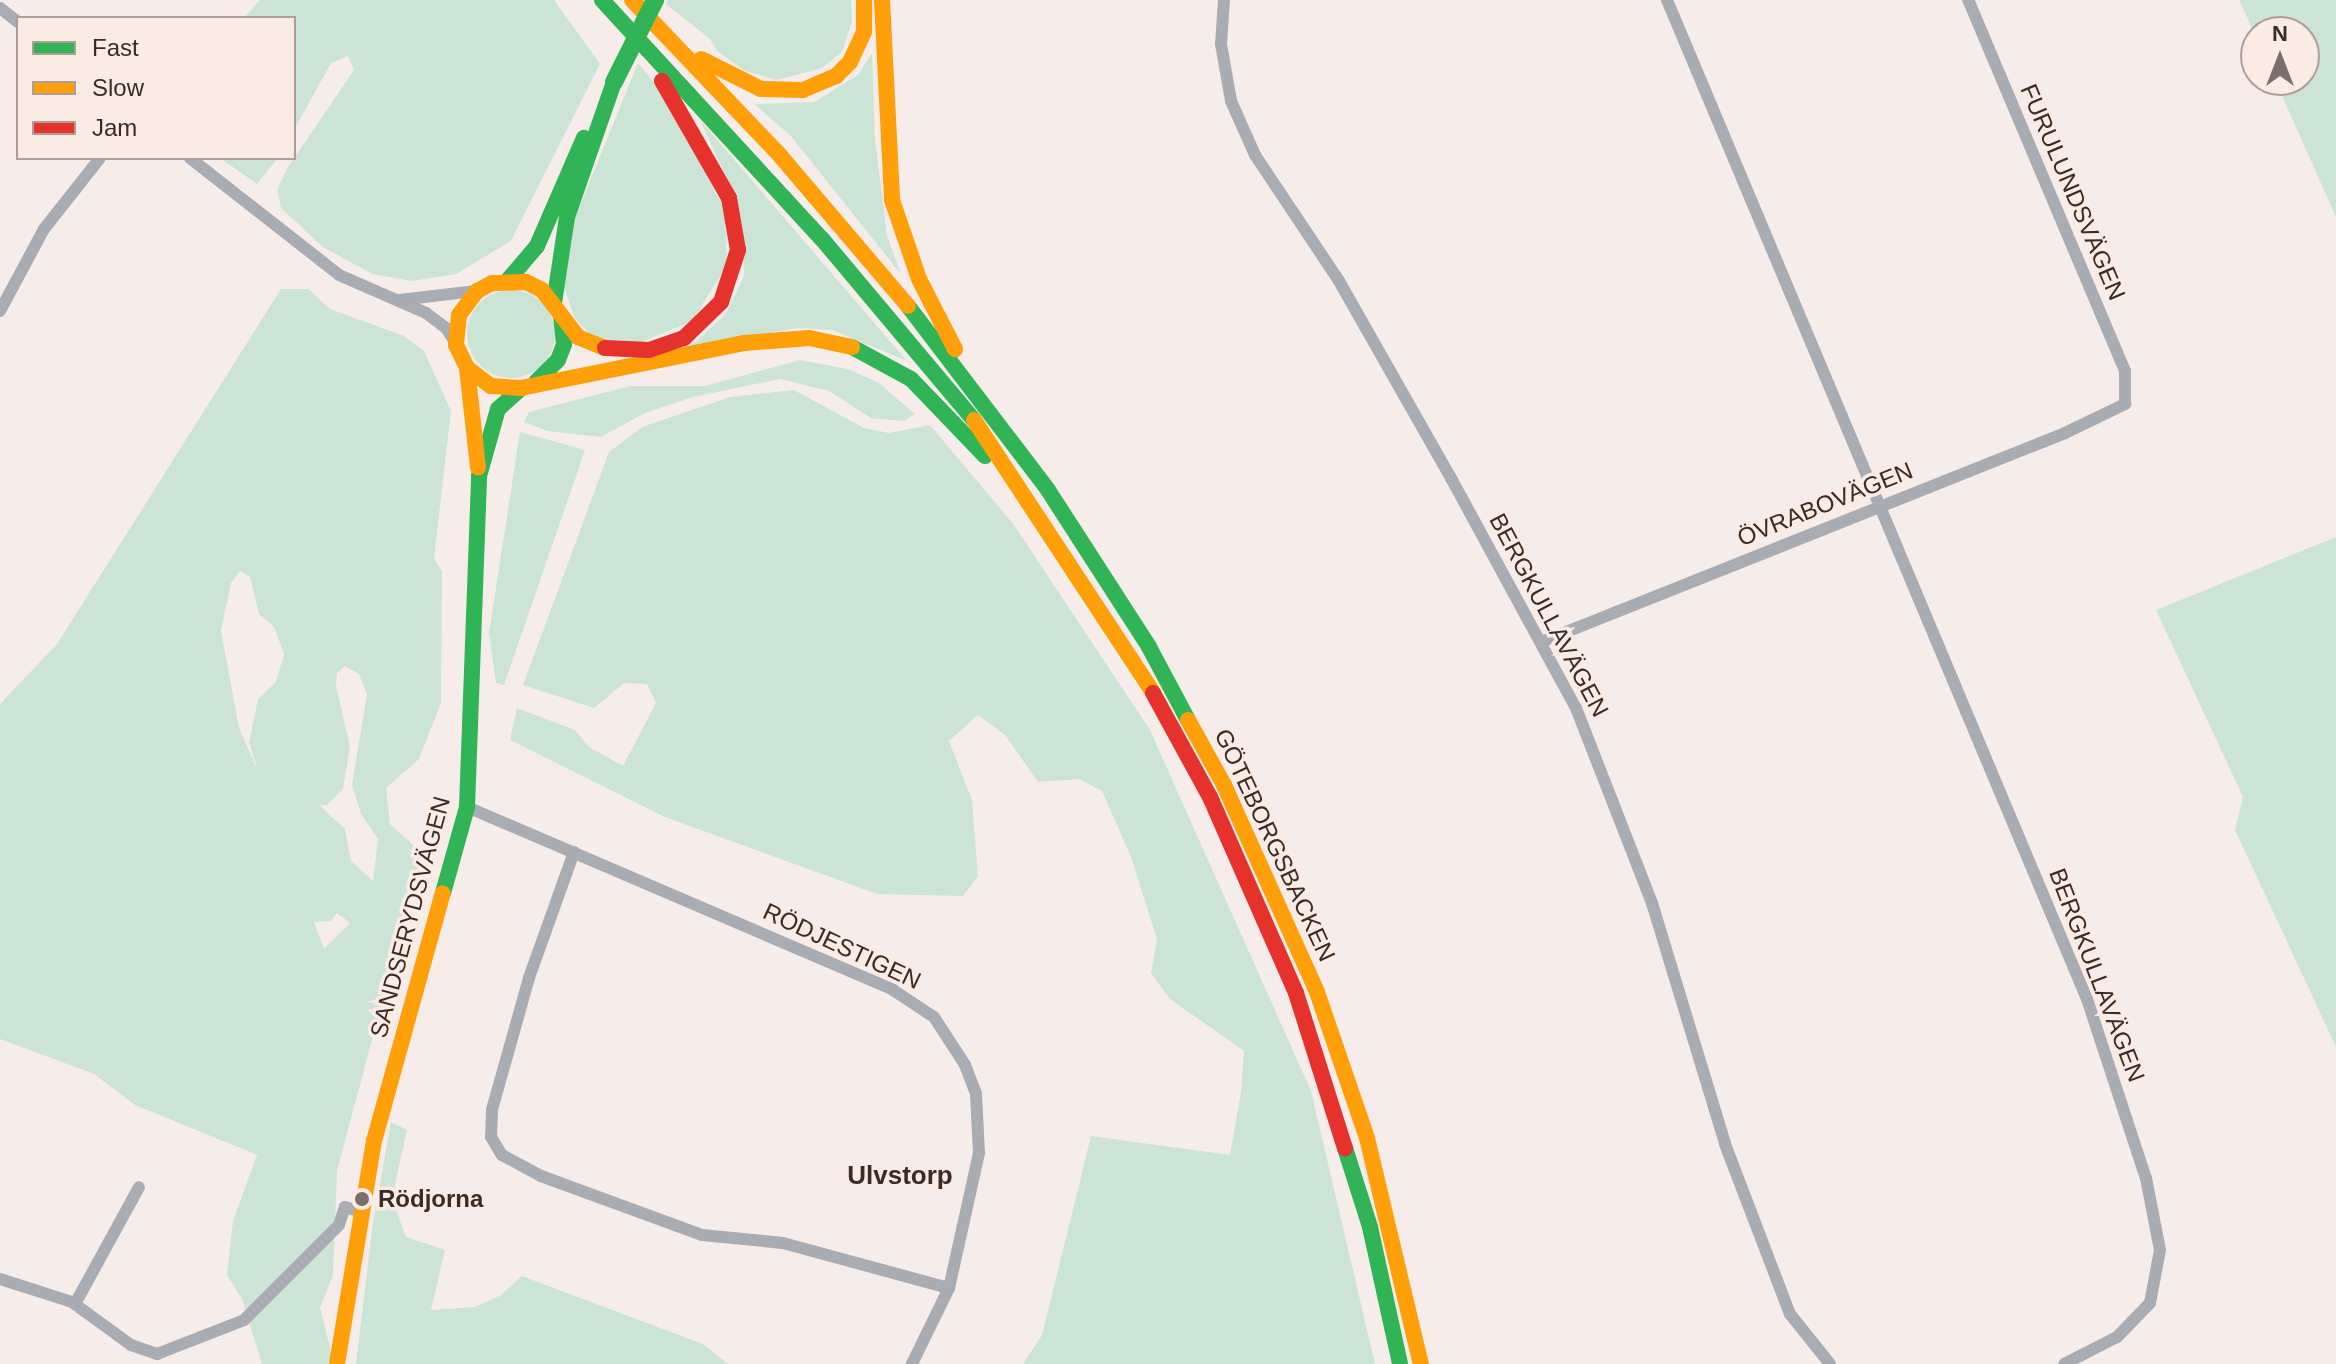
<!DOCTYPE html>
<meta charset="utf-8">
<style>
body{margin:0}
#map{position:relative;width:2336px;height:1364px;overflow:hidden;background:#f6edea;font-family:Helvetica,sans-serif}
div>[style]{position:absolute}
.green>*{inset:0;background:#cce4d5}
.round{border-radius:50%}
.street>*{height:12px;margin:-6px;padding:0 6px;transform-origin:6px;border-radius:6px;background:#aaacb3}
.fast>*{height:16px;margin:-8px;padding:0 8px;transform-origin:8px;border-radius:8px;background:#30b455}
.slow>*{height:16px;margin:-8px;padding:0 8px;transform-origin:8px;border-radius:8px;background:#ff9f0a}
.jam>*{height:16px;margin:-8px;padding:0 8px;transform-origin:8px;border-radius:8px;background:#e5322d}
.fast-bridge>*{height:18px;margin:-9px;padding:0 9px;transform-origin:9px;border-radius:9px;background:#30b455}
.dots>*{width:22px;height:22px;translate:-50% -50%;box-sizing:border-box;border:4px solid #fbebe5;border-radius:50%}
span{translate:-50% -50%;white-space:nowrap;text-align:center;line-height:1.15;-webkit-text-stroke:7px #fbebe5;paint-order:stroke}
.street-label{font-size:24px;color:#3a2b26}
.poi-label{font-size:24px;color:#3a2b26;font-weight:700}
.left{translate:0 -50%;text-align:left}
.neighbourhood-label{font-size:26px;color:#3a2b26;font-weight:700}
.legend{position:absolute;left:16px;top:16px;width:280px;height:144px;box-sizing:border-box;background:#fbebe5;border:2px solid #ae9e99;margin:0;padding:10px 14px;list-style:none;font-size:24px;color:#3a2b26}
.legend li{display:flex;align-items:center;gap:16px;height:40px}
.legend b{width:40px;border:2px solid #ae9e99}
.north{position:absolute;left:2240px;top:16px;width:80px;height:80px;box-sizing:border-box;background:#fbebe5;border:2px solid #ae9e99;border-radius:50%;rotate:0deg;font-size:22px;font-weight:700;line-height:32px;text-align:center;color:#3a2b26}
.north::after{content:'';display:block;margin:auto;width:28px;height:36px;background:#7c6f6b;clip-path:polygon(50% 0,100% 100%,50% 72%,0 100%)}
</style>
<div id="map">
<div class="green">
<i style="clip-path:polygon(260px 0,554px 0,600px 64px,511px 241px,456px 274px,412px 281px,372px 274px,323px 247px,281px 208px,277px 190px,288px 167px,354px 70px,348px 56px,331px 63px,294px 130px,294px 18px,244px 18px)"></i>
<i style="clip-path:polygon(668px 0,851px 0,852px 22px,842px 52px,822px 68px,777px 80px,745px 71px,717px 51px,710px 39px,666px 4px)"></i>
<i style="clip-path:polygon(2239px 0,2336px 0,2336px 217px,2275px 80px,2304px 80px,2304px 32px,2256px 32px,2256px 37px)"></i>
<i style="clip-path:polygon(872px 53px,875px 139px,887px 236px,901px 274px,790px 135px,754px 104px,814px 102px,858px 75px)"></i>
<i style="clip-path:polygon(638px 63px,666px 97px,725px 211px,727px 265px,692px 321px,642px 342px,612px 342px,591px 335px,574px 317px,562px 280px,574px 220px)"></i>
<i style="clip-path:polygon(700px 120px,907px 361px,833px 330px,798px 328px,690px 347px,726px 314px,744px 276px,743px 239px,729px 183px)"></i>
<i style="clip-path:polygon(220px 158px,278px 158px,257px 184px)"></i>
<i style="clip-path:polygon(evenodd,281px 289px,308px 289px,330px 309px,404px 336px,424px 351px,451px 411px,434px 558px,442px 571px,441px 703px,419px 759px,386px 788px,390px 824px,422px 853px,337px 1171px,333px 1276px,320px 1307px,334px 1364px,262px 1364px,242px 1299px,227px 1275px,233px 1221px,257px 1155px,135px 1105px,94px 1074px,0 1039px,0 704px,57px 644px,281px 289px,240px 571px,250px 577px,259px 614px,274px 627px,284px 654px,276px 682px,258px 699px,249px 742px,258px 771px,239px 728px,221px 631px,231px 583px,240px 571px,281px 289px,345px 666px,359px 674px,367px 694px,352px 785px,361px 814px,378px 839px,373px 881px,351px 861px,345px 829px,319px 805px,327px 805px,343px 789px,350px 746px,336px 686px,337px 673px,345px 666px,281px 289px,337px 913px,350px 923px,324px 949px,314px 922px,331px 921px,337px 913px)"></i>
<i class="round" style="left:467px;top:290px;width:88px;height:88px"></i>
<i style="clip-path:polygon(800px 360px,848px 369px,879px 383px,915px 414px,904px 421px,871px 418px,829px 391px,780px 379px,693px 397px,645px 413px,601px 437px,547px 431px,524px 422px,529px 412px,630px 386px,705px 386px)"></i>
<i style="clip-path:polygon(794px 390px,864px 428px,889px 433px,930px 425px,1014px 525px,1150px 730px,1311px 1091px,1375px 1364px,1023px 1364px,1042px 1335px,1091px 1136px,1230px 1155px,1241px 1092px,1244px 1051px,1170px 999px,1151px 973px,1157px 939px,1131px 857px,1102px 791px,1079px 779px,1038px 782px,1005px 735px,978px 715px,949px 741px,972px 800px,978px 876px,963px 896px,877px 894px,665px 817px,510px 740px,517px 708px,575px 730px,589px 747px,623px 766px,656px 703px,647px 684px,624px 683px,594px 708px,523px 685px,609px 452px,642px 427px,730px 397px)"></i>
<i style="clip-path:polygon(520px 432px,585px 450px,504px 685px,496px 683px,489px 633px)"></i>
<i style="clip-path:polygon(2336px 537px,2336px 1047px,2235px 830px,2243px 797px,2156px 610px)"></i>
<i style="clip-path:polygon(391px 1122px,407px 1130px,392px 1198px,406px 1237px,445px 1250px,431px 1310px,475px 1307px,501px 1295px,522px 1276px,703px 1344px,728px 1364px,356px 1364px,373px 1222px)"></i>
</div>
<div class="street">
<i style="left:1224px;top:0;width:44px;rotate:93.9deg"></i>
<i style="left:1221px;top:44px;width:58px;rotate:80deg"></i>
<i style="left:1231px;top:101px;width:59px;rotate:66deg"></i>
<i style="left:1255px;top:155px;width:151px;rotate:56.3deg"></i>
<i style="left:1339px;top:281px;width:227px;rotate:60.4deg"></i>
<i style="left:1451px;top:478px;width:262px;rotate:61.5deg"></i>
<i style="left:1576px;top:708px;width:209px;rotate:68.7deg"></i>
<i style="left:1652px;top:903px;width:252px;rotate:73.1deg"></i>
<i style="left:1725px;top:1144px;width:182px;rotate:69.1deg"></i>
<i style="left:1790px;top:1314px;width:64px;rotate:51.3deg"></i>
<i style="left:1667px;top:0;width:1084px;rotate:67.2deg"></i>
<i style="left:2087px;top:999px;width:188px;rotate:71.8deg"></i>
<i style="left:2146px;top:1178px;width:73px;rotate:79deg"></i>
<i style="left:2160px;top:1250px;width:54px;rotate:100.7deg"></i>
<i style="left:2150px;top:1303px;width:47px;rotate:134.1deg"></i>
<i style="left:2117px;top:1337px;width:59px;rotate:153deg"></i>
<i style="left:0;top:8px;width:23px;rotate:38deg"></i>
<i style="left:190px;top:158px;width:189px;rotate:38.1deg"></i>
<i style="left:339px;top:275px;width:95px;rotate:23.6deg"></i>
<i style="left:426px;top:313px;width:25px;rotate:37deg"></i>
<i style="left:446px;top:328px;width:17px;rotate:57deg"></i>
<i style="left:399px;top:300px;width:78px;rotate:-6.7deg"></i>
<i style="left:0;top:311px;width:93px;rotate:-61.8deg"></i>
<i style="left:44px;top:229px;width:90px;rotate:-51.7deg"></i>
<i style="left:1541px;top:642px;width:564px;rotate:-21.74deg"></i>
<i style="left:2065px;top:433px;width:67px;rotate:-25.8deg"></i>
<i style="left:2125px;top:404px;width:33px;rotate:-90deg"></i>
<i style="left:2125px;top:371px;width:403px;rotate:-112.9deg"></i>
<i style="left:467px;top:807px;width:464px;rotate:23.2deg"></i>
<i style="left:893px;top:990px;width:49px;rotate:33.4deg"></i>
<i style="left:934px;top:1017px;width:57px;rotate:57.1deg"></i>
<i style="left:965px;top:1065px;width:31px;rotate:69deg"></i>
<i style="left:976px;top:1094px;width:59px;rotate:87.1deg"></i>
<i style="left:979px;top:1153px;width:138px;rotate:102.5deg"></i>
<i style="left:949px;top:1288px;width:85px;rotate:116deg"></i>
<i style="left:574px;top:852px;width:134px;rotate:109.7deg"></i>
<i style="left:529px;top:978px;width:137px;rotate:105.7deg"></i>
<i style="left:492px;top:1110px;width:27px;rotate:92deg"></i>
<i style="left:491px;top:1137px;width:21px;rotate:59deg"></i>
<i style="left:502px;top:1155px;width:44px;rotate:28.3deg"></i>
<i style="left:541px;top:1176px;width:171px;rotate:20.1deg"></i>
<i style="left:702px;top:1235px;width:81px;rotate:5.6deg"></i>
<i style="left:783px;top:1243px;width:172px;rotate:15.2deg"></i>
<i style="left:0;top:1279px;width:76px;rotate:17.7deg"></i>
<i style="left:72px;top:1302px;width:73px;rotate:36.1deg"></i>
<i style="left:131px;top:1345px;width:28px;rotate:19deg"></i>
<i style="left:157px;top:1354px;width:93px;rotate:-21.3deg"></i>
<i style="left:244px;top:1320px;width:134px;rotate:-45deg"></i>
<i style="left:339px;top:1225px;width:19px;rotate:-72deg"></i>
<i style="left:345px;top:1207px;width:15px;rotate:16deg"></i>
<i style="left:75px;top:1304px;width:133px;rotate:-61.3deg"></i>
</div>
<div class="fast">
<i style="left:602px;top:0;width:325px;rotate:47.4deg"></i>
<i style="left:822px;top:239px;width:236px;rotate:50deg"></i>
<i style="left:508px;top:280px;width:45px;rotate:-49.5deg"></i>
<i style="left:537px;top:246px;width:118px;rotate:-66.5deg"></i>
<i style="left:554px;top:303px;width:87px;rotate:-81.4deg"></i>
<i style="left:567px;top:217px;width:143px;rotate:-70.8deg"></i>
<i style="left:908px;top:306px;width:231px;rotate:52.7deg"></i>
<i style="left:1048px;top:490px;width:187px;rotate:57.2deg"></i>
<i style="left:1149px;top:647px;width:83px;rotate:61.9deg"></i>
<i style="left:852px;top:347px;width:67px;rotate:28.5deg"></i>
<i style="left:911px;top:379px;width:107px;rotate:46.1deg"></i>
<i style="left:536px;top:382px;width:31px;rotate:-45deg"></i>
<i style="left:558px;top:360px;width:17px;rotate:-69deg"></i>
<i style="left:564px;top:344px;width:29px;rotate:-96deg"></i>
<i style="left:443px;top:893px;width:89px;rotate:-74.4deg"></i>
<i style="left:467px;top:807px;width:331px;rotate:-87.9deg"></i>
<i style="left:479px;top:476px;width:70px;rotate:-74.2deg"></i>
<i style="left:498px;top:409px;width:31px;rotate:-42deg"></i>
<i style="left:1345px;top:1148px;width:83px;rotate:72.4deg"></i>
<i style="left:1370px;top:1227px;width:140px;rotate:77.6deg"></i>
</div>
<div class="slow">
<i style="left:632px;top:0;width:210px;rotate:46.4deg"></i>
<i style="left:777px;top:152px;width:202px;rotate:49.6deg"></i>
<i style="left:882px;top:0;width:200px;rotate:87.1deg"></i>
<i style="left:892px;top:200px;width:83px;rotate:71.1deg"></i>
<i style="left:919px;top:279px;width:79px;rotate:62.8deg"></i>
<i style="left:701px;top:59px;width:67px;rotate:26.6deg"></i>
<i style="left:761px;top:89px;width:42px;rotate:1.4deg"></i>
<i style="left:803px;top:90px;width:36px;rotate:-23deg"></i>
<i style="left:836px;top:76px;width:20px;rotate:-45deg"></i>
<i style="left:850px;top:62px;width:33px;rotate:-65deg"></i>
<i style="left:864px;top:32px;width:32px;rotate:-90deg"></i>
<i style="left:605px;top:348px;width:29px;rotate:-158deg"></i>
<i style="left:578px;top:337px;width:59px;rotate:-127.5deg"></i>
<i style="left:542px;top:290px;width:18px;rotate:-153deg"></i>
<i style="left:526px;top:282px;width:34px;rotate:178deg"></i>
<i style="left:492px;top:283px;width:17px;rotate:152deg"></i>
<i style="left:477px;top:291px;width:30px;rotate:127deg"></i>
<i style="left:459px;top:315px;width:30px;rotate:96deg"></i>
<i style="left:456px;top:345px;width:25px;rotate:64deg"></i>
<i style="left:467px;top:368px;width:30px;rotate:37deg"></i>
<i style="left:491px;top:386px;width:30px;rotate:4deg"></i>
<i style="left:521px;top:388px;width:227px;rotate:-11.4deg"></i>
<i style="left:744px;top:343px;width:65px;rotate:-4.4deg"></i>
<i style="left:809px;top:338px;width:44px;rotate:11.8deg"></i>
<i style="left:467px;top:368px;width:100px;rotate:83.7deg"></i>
<i style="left:974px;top:420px;width:326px;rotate:56.7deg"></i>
<i style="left:1188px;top:720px;width:74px;rotate:61deg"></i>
<i style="left:1224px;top:785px;width:227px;rotate:65.8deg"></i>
<i style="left:1317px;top:992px;width:154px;rotate:71.1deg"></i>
<i style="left:1367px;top:1138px;width:232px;rotate:76.6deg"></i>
<i style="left:337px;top:1364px;width:226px;rotate:-80.6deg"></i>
<i style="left:374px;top:1141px;width:257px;rotate:-74.5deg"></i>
</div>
<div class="jam">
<i style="left:605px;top:348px;width:44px;rotate:2.6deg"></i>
<i style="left:649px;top:350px;width:37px;rotate:-19deg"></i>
<i style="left:684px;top:338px;width:52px;rotate:-44.2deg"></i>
<i style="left:721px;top:302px;width:55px;rotate:-71.9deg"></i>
<i style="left:738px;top:250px;width:53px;rotate:-99.8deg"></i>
<i style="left:729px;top:198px;width:135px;rotate:-119.8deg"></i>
<i style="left:1153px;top:693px;width:119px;rotate:61.3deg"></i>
<i style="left:1210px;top:797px;width:214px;rotate:66.3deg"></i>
<i style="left:1296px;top:993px;width:163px;rotate:72.5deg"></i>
</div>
<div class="fast-bridge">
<i style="left:614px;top:82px;width:92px;rotate:-63.4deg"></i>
</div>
<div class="dots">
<i style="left:362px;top:1199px;background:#7c6f6b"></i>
</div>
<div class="street-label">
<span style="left:2073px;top:192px;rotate:67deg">FURULUNDSVÄGEN</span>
<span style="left:1825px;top:504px;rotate:-22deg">ÖVRABOVÄGEN</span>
<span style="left:1549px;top:615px;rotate:62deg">BERGKULLAVÄGEN</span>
<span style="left:1275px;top:845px;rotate:65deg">GÖTEBORGSBACKEN</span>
<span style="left:410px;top:917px;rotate:-75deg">SANDSERYDSVÄGEN</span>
<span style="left:842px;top:946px;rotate:25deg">RÖDJESTIGEN</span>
<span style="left:2097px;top:975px;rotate:69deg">BERGKULLAVÄGEN</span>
</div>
<div class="poi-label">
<span class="left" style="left:378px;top:1199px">Rödjorna</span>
</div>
<div class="neighbourhood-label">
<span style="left:900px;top:1176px">Ulvstorp</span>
</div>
<ul class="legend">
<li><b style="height:10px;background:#30b455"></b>Fast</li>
<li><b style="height:10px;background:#ff9f0a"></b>Slow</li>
<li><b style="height:10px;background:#e5322d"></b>Jam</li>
</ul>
<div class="north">N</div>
</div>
